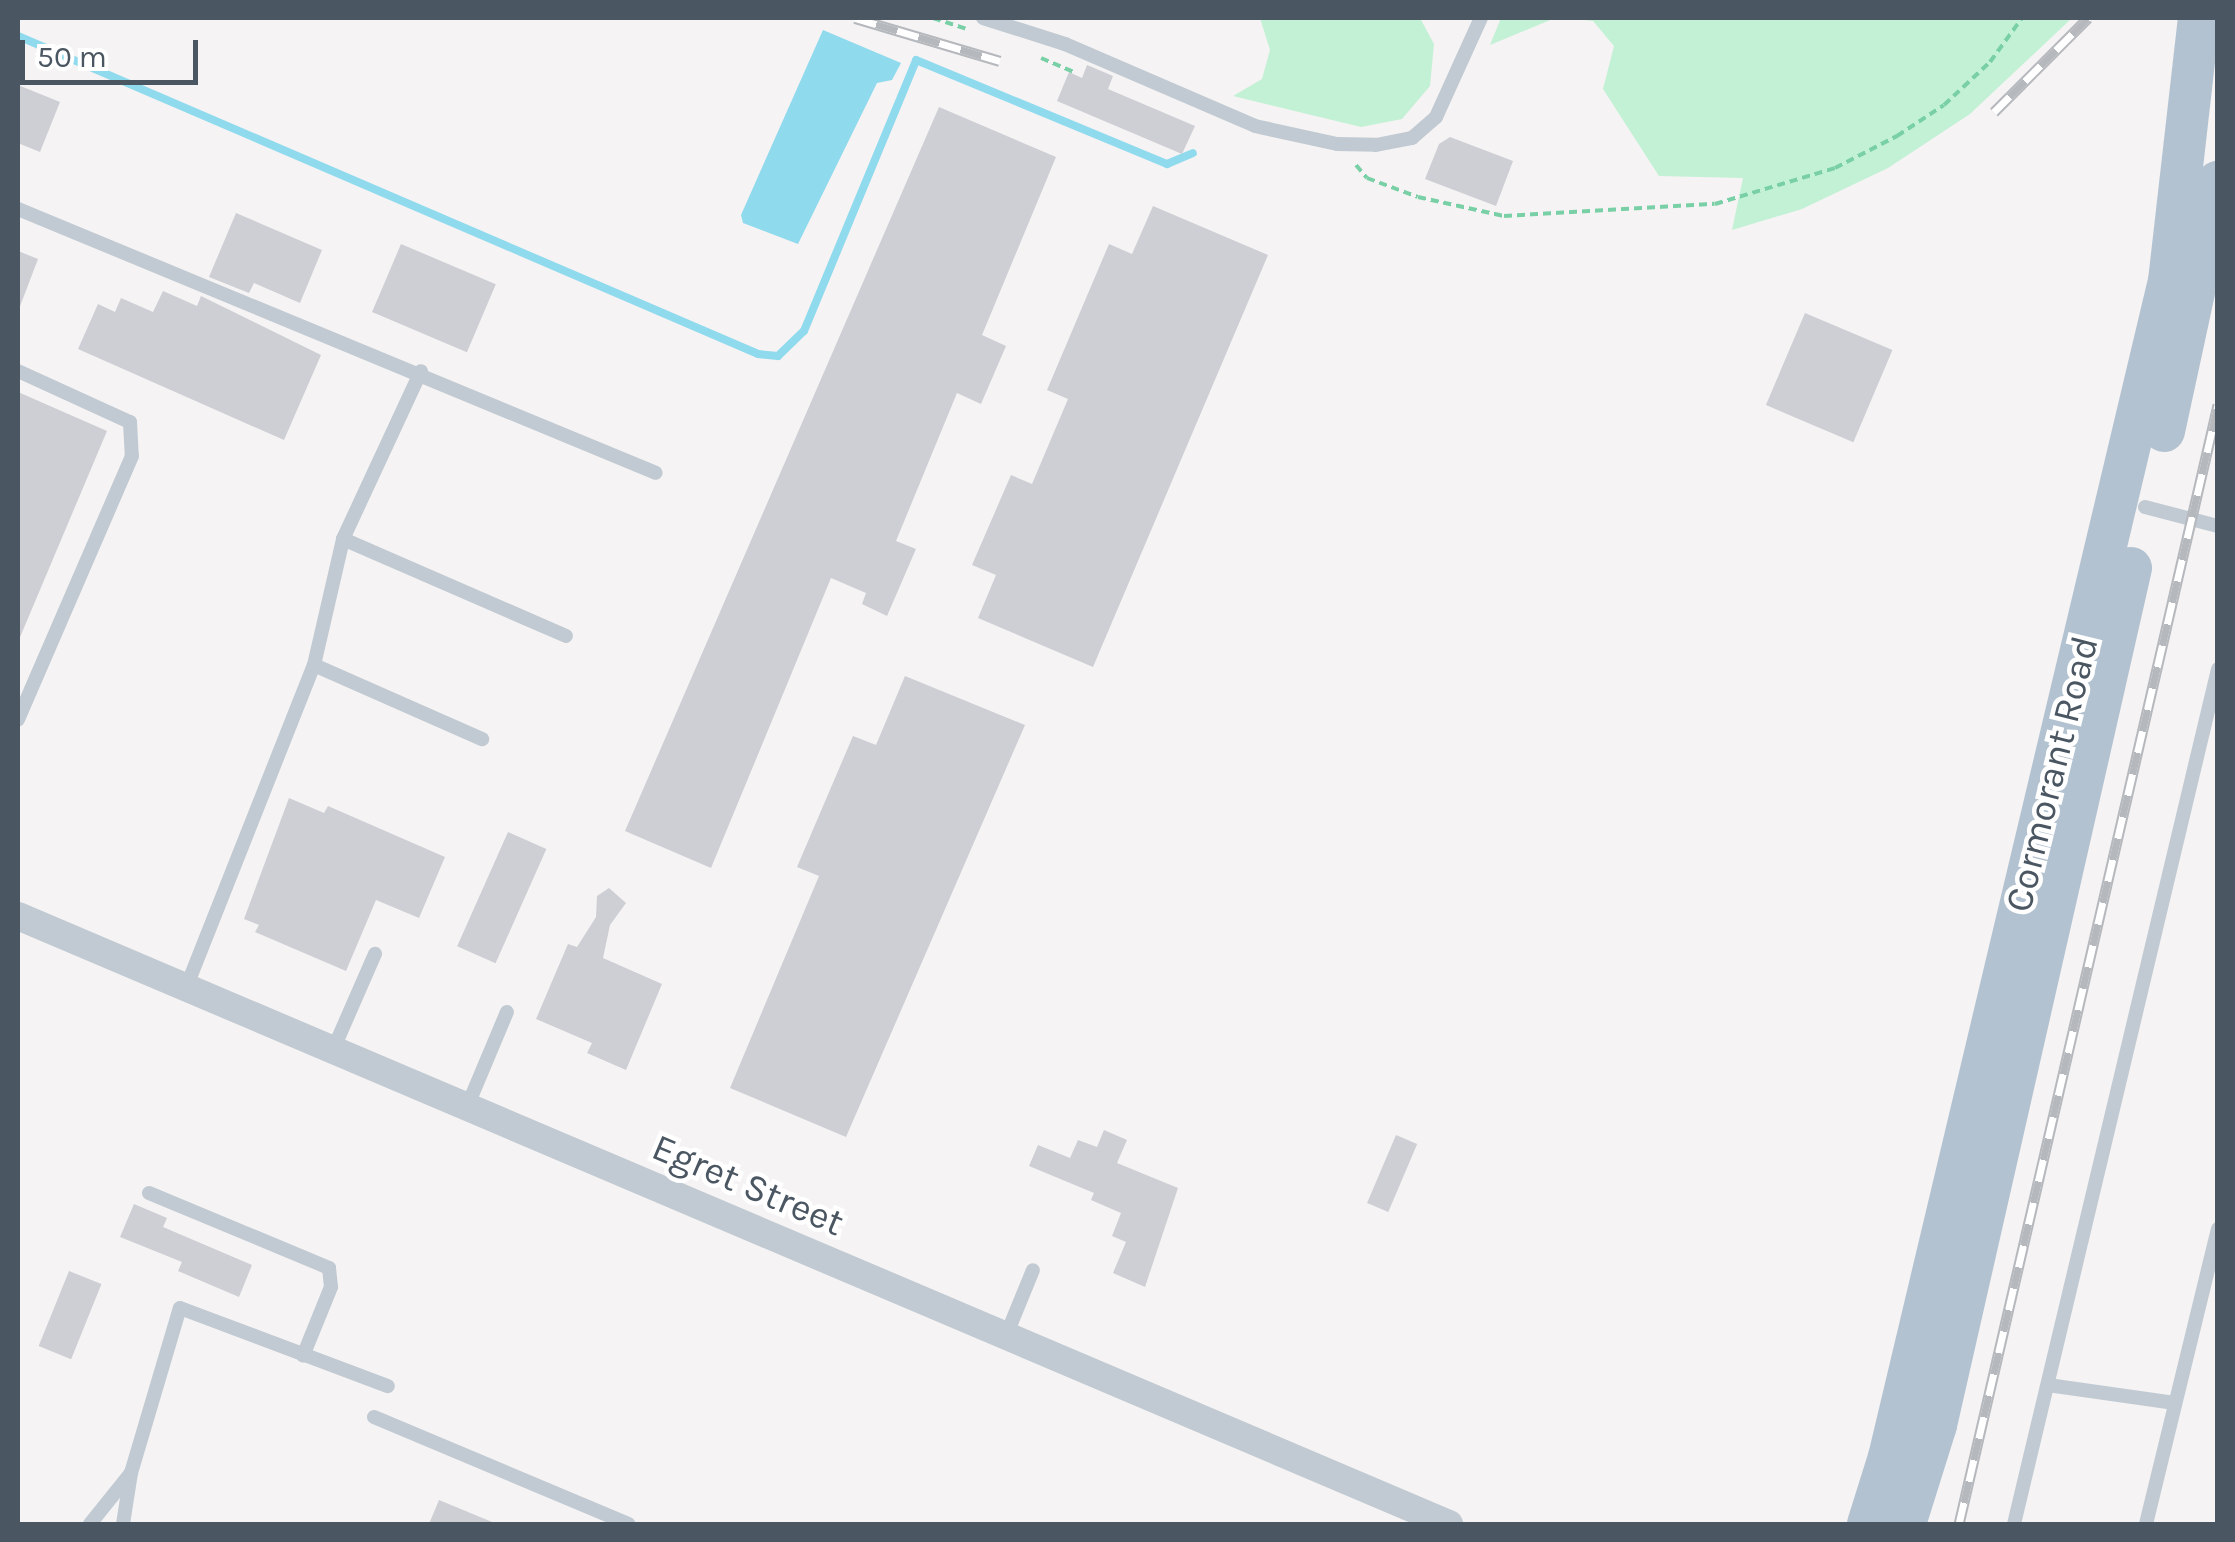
<!DOCTYPE html>
<style>
body{margin:0}
#map{position:relative;width:2235px;height:1542px;overflow:hidden;background:#f5f3f3;font-family:Karla,sans-serif}
div>[style]{position:absolute}
.green>*{inset:0;background:#c3f1d5}
.water>*{inset:0;background:#90daee}
.stream>*{height:8px;margin:-4px;padding:0 4px;transform-origin:4px;border-radius:4px;background:#90daee}
.building>*{inset:0;background:#cdcfd5;transform-origin:0 0}
.path>*{height:4px;margin-top:-2px;transform-origin:0;background:repeating-linear-gradient(90deg,#7ad0a6 0 8px,transparent 0 13px)}
.lane>*{height:14px;margin:-7px;padding:0 7px;transform-origin:7px;border-radius:7px;background:#c1cad2}
.street>*{height:28px;margin:-14px;padding:0 14px;transform-origin:14px;border-radius:14px;background:#c1cad2}
.primary>*{height:42px;margin:-21px;padding:0 21px;transform-origin:21px;border-radius:21px;background:#b3c2d1}
.rail>*{height:11px;margin-top:-5.5px;transform-origin:0;background:repeating-linear-gradient(90deg,#fff 0 22px,#b5b8bd 0 44px);box-sizing:border-box;border-block:2px solid #b5b8bd}
span{translate:-50% -50%;white-space:nowrap;text-align:center;line-height:1.15;-webkit-text-stroke:9px #fff;paint-order:stroke}
.street-label{font-size:38px;color:#4a5661}
.frame{position:absolute;inset:0;border:20px solid #4a5661;pointer-events:none}
.scale{position:absolute;left:20px;top:40px;width:178px;height:45px;box-sizing:border-box;border:5px solid #4a5661;border-top:0;padding-left:12px;font-size:30px;line-height:35px;white-space:nowrap;color:#4a5661;-webkit-text-stroke:8px #fff;paint-order:stroke}
</style>
<div id="map">
<div class="green">
<i style="clip-path:polygon(1260px 18px,1420px 18px,1434px 44px,1430px 86px,1402px 119px,1361px 127px,1233px 96px,1262px 79px,1270px 50px)"></i>
<i style="clip-path:polygon(1501px 18px,1555px 18px,1490px 45px)"></i>
<i style="clip-path:polygon(1566px 18px,2072px 18px,1970px 114px,1888px 168px,1802px 209px,1732px 230px,1743px 178px,1659px 176px,1603px 89px,1614px 46px,1593px 21px)"></i>
</div>
<div class="water">
<i style="clip-path:polygon(823px 30px,901px 63px,892px 80px,877px 83px,798px 244px,743px 223px,741px 215px)"></i>
</div>
<div class="stream">
<i style="left:18px;top:36px;width:805px;rotate:23.25deg"></i>
<i style="left:758px;top:354px;width:20px;rotate:6deg"></i>
<i style="left:778px;top:356px;width:36px;rotate:-44deg"></i>
<i style="left:804px;top:331px;width:293px;rotate:-67.5deg"></i>
<i style="left:916px;top:60px;width:272px;rotate:22.5deg"></i>
<i style="left:1167px;top:164px;width:28px;rotate:-23deg"></i>
</div>
<div class="building">
<i style="clip-path:polygon(1087px 65px,1113px 76px,1108px 89px,1195px 126px,1182px 154px,1057px 101px,1069px 72px,1082px 78px)"></i>
<i style="clip-path:polygon(18px 85px,60px 102px,40px 152px,18px 143px)"></i>
<i style="clip-path:polygon(939px 107px,1056px 157px,982px 335px,1006px 346px,981px 404px,957px 393px,896px 541px,916px 549px,887px 616px,862px 604px,866px 593px,831px 578px,711px 868px,625px 831px)"></i>
<i style="clip-path:polygon(1450px 137px,1513px 161px,1496px 206px,1425px 179px,1439px 144px)"></i>
<i style="clip-path:polygon(1153px 206px,1268px 255px,1093px 667px,978px 618px,996px 575px,972px 565px,1011px 475px,1032px 484px,1068px 399px,1047px 390px,1109px 244px,1132px 254px)"></i>
<i style="clip-path:polygon(236px 213px,322px 250px,300px 303px,254px 283px,249px 293px,209px 277px)"></i>
<i style="left:401px;top:244px;width:103px;height:74px;rotate:23deg"></i>
<i style="clip-path:polygon(18px 251px,38px 259px,19px 309px,18px 309px)"></i>
<i style="clip-path:polygon(163px 291px,197px 306px,201px 296px,321px 355px,284px 440px,78px 349px,98px 304px,115px 312px,121px 298px,153px 312px)"></i>
<i style="left:1805px;top:313px;width:95px;height:100px;rotate:23deg"></i>
<i style="clip-path:polygon(18px 392px,107px 431px,18px 642px)"></i>
<i style="clip-path:polygon(905px 676px,1025px 725px,846px 1137px,730px 1088px,819px 876px,797px 867px,853px 736px,876px 745px)"></i>
<i style="clip-path:polygon(289px 798px,324px 813px,328px 806px,445px 857px,419px 918px,376px 900px,346px 971px,255px 932px,259px 925px,244px 919px)"></i>
<i style="left:508px;top:832px;width:42px;height:125px;rotate:24deg"></i>
<i style="clip-path:polygon(609px 888px,626px 903px,610px 925px,603px 958px,662px 984px,626px 1070px,587px 1053px,592px 1043px,536px 1019px,568px 944px,577px 947px,596px 917px,597px 896px)"></i>
<i style="clip-path:polygon(1104px 1130px,1127px 1140px,1117px 1163px,1178px 1188px,1145px 1287px,1113px 1273px,1126px 1242px,1112px 1236px,1121px 1213px,1091px 1200px,1094px 1193px,1029px 1166px,1038px 1145px,1070px 1158px,1078px 1140px,1097px 1147px)"></i>
<i style="left:1396px;top:1135px;width:23px;height:74px;rotate:23deg"></i>
<i style="clip-path:polygon(134px 1204px,167px 1218px,163px 1227px,252px 1265px,239px 1297px,178px 1271px,182px 1262px,120px 1237px)"></i>
<i style="left:69px;top:1271px;width:35px;height:81px;rotate:22deg"></i>
<i style="clip-path:polygon(439px 1500px,497px 1524px,429px 1524px)"></i>
</div>
<div class="path">
<i style="left:933px;top:18px;width:36px;rotate:18deg"></i>
<i style="left:1041px;top:58px;width:36px;rotate:23deg"></i>
<i style="left:1356px;top:165px;width:17px;rotate:50deg"></i>
<i style="left:1367px;top:178px;width:54px;rotate:20.4deg"></i>
<i style="left:1418px;top:197px;width:88px;rotate:12.5deg"></i>
<i style="left:1504px;top:216px;width:211px;rotate:-3.3deg"></i>
<i style="left:1715px;top:204px;width:125px;rotate:-16.7deg"></i>
<i style="left:1835px;top:168px;width:70px;rotate:-27.3deg"></i>
<i style="left:1897px;top:136px;width:56px;rotate:-33.4deg"></i>
<i style="left:1944px;top:105px;width:63px;rotate:-43.1deg"></i>
<i style="left:1990px;top:62px;width:54px;rotate:-54deg"></i>
</div>
<div class="lane">
<i style="left:983px;top:18px;width:86px;rotate:17.6deg"></i>
<i style="left:1065px;top:44px;width:207px;rotate:23.3deg"></i>
<i style="left:1255px;top:126px;width:84px;rotate:12.4deg"></i>
<i style="left:1337px;top:144px;width:39px;rotate:1deg"></i>
<i style="left:1376px;top:145px;width:37px;rotate:-11deg"></i>
<i style="left:1412px;top:138px;width:32px;rotate:-41deg"></i>
<i style="left:1436px;top:117px;width:109px;rotate:-65.6deg"></i>
<i style="left:18px;top:209px;width:690px;rotate:22.48deg"></i>
<i style="left:18px;top:371px;width:123px;rotate:24.5deg"></i>
<i style="left:130px;top:422px;width:34px;rotate:87deg"></i>
<i style="left:132px;top:456px;width:287px;rotate:113.4deg"></i>
<i style="left:2145px;top:507px;width:75px;rotate:14.6deg"></i>
<i style="left:343px;top:539px;width:185px;rotate:-65.1deg"></i>
<i style="left:314px;top:665px;width:184px;rotate:23.8deg"></i>
<i style="left:186px;top:988px;width:347px;rotate:-68.4deg"></i>
<i style="left:314px;top:665px;width:129px;rotate:-77deg"></i>
<i style="left:343px;top:539px;width:243px;rotate:23.5deg"></i>
<i style="left:333px;top:1050px;width:105px;rotate:-66.4deg"></i>
<i style="left:467px;top:1107px;width:103px;rotate:-67.2deg"></i>
<i style="left:149px;top:1193px;width:195px;rotate:22.6deg"></i>
<i style="left:329px;top:1268px;width:19px;rotate:84deg"></i>
<i style="left:331px;top:1287px;width:74px;rotate:112.1deg"></i>
<i style="left:1006px;top:1336px;width:71px;rotate:-67.8deg"></i>
<i style="left:2048px;top:1385px;width:128px;rotate:8.1deg"></i>
<i style="left:374px;top:1417px;width:276px;rotate:22.8deg"></i>
<i style="left:90px;top:1524px;width:64px;rotate:-51.3deg"></i>
<i style="left:123px;top:1524px;width:52px;rotate:-81.1deg"></i>
<i style="left:131px;top:1473px;width:172px;rotate:-73.5deg"></i>
<i style="left:180px;top:1308px;width:222px;rotate:20.6deg"></i>
<i style="left:2014px;top:1524px;width:879px;rotate:-76.58deg"></i>
<i style="left:2146px;top:1524px;width:304px;rotate:-76.3deg"></i>
</div>
<div class="street">
<i style="left:18px;top:916px;width:1555px;rotate:23.02deg"></i>
</div>
<div class="primary">
<i style="left:2164px;top:431px;width:255px;rotate:-77.8deg"></i>
<i style="left:1868px;top:1524px;width:70px;rotate:-72.6deg"></i>
<i style="left:1889px;top:1457px;width:1209px;rotate:-76.61deg"></i>
<i style="left:2169px;top:281px;width:265px;rotate:-83.5deg"></i>
<i style="left:1905px;top:1524px;width:104px;rotate:-72.6deg"></i>
<i style="left:1936px;top:1425px;width:879px;rotate:-77.18deg"></i>
</div>
<div class="rail">
<i style="left:855px;top:18px;width:151px;rotate:16.5deg"></i>
<i style="left:1994px;top:112px;width:133px;rotate:-45deg"></i>
<i style="left:1959px;top:1524px;width:1149px;rotate:-76.97deg"></i>
</div>
<div class="street-label">
<span style="left:2052px;top:774px;rotate:-76deg">Cormorant Road</span>
<span style="left:748px;top:1185px;rotate:23deg">Egret Street</span>
</div>
<div class="frame"></div>
<div class="scale">50 m</div>
</div>
